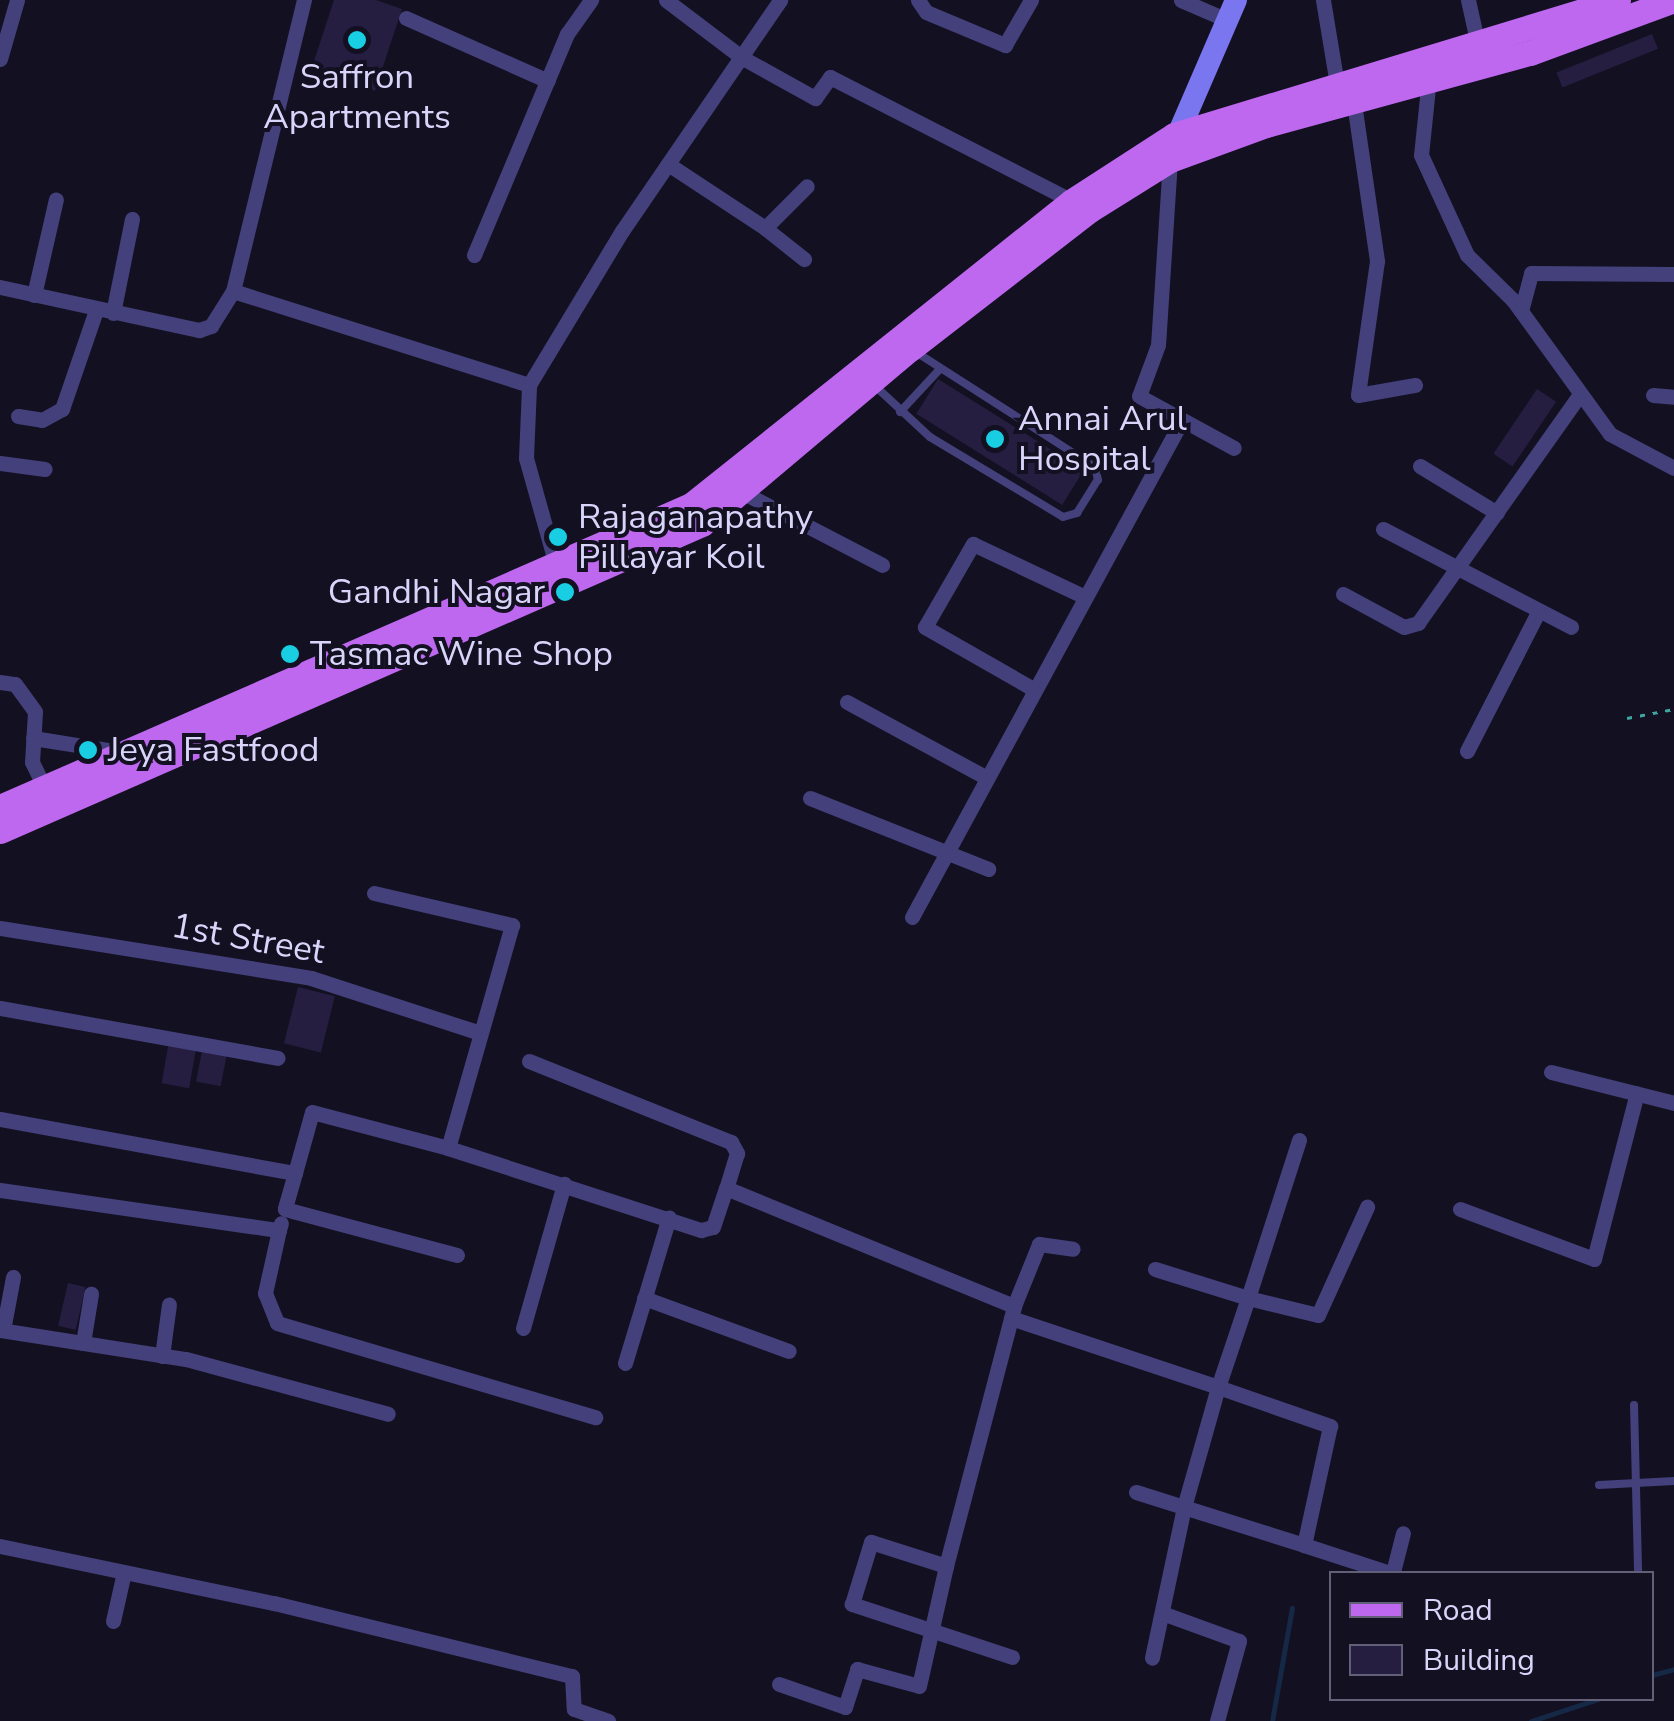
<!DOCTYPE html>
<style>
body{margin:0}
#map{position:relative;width:1674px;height:1721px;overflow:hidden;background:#131021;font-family:"Nunito Sans",sans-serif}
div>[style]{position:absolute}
.stream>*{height:5px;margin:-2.5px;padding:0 2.5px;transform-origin:2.5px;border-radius:2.5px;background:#152846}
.building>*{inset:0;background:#251e40;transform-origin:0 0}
.path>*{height:2.5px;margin-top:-1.25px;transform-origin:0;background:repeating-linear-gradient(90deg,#3ba8a2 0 5px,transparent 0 13px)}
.lane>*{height:8px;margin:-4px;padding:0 4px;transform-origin:4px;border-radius:4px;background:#43407b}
.street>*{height:15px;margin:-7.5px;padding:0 7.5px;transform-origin:7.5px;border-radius:7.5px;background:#43407b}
.secondary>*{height:22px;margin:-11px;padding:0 11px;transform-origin:11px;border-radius:11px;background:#7a76f0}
.primary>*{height:25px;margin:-12.5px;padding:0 12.5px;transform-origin:12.5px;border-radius:12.5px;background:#bd68ef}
.dots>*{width:28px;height:28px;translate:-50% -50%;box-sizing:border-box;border:5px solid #131021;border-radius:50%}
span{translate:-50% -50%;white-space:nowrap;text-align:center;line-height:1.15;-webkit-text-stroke:8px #131021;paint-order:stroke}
.poi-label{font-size:35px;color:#d9d5fa}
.left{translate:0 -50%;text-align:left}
.right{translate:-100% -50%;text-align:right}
.street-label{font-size:35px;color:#d9d5fa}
.legend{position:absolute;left:1329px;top:1571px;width:325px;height:130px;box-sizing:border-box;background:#131021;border:2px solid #625f78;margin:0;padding:12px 18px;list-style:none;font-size:30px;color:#d9d5fa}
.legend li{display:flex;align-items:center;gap:20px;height:50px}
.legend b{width:50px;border:2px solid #625f78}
</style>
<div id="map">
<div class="stream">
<i style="left:1652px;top:1675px;width:23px;rotate:-15deg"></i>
<i style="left:1272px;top:1721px;width:115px;rotate:-80deg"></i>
<i style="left:1531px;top:1721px;width:74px;rotate:-18.2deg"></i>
</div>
<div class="building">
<i style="clip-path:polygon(334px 0,376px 0,402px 9px,375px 91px,311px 70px)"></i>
<i style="left:1652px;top:34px;width:16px;height:103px;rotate:68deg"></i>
<i style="left:938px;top:379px;width:172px;height:41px;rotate:32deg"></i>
<i style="left:1537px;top:389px;width:23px;height:78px;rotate:34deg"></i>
<i style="left:298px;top:987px;width:38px;height:58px;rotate:14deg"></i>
<i style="left:169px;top:1041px;width:28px;height:43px;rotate:10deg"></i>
<i style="left:202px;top:1051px;width:25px;height:31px;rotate:11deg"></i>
<i style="left:68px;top:1283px;width:18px;height:44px;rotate:13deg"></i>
</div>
<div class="path">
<i style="left:1627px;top:718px;width:48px;rotate:-10.8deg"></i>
</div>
<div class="lane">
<i style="left:874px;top:385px;width:76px;rotate:42.9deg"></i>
<i style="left:930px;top:437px;width:155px;rotate:31deg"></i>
<i style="left:1063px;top:517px;width:15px;rotate:-16deg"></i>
<i style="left:1077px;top:513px;width:39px;rotate:-58deg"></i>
<i style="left:1098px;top:480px;width:13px;rotate:-103deg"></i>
<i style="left:1095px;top:467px;width:215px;rotate:-147.3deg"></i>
<i style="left:900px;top:412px;width:59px;rotate:-47.1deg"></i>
<i style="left:1634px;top:1405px;width:169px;rotate:88.6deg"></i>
<i style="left:1599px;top:1485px;width:75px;rotate:-3.1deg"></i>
</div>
<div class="street">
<i style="left:666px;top:0;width:94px;rotate:37.2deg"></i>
<i style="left:741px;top:57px;width:85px;rotate:29deg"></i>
<i style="left:815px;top:98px;width:26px;rotate:-54deg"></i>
<i style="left:830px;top:77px;width:272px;rotate:27.1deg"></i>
<i style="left:918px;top:0;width:14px;rotate:56deg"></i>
<i style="left:926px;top:12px;width:86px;rotate:22.7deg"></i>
<i style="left:1005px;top:45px;width:52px;rotate:-60deg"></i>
<i style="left:1181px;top:0;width:50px;rotate:23.5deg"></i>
<i style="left:1323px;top:0;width:86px;rotate:80.6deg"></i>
<i style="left:1468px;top:0;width:46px;rotate:77.5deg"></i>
<i style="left:406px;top:18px;width:155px;rotate:23.9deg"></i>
<i style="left:0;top:59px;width:61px;rotate:-73.9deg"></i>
<i style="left:1429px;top:78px;width:77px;rotate:95.9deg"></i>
<i style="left:1421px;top:155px;width:110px;rotate:65.3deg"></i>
<i style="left:1467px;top:255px;width:64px;rotate:44.4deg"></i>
<i style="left:1513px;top:300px;width:165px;rotate:54.1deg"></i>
<i style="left:1610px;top:434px;width:72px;rotate:28deg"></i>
<i style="left:1354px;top:103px;width:160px;rotate:81.7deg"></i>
<i style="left:1377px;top:261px;width:135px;rotate:98.1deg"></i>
<i style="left:1358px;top:395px;width:58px;rotate:-10deg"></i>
<i style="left:1170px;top:160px;width:185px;rotate:93.7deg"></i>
<i style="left:1158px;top:345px;width:54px;rotate:110.4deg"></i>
<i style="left:1139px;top:396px;width:108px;rotate:28.7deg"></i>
<i style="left:668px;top:164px;width:116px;rotate:33.4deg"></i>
<i style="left:765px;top:228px;width:59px;rotate:-45deg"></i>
<i style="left:765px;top:228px;width:50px;rotate:38.5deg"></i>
<i style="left:474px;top:255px;width:240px;rotate:-67.2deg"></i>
<i style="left:567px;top:34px;width:42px;rotate:-54.8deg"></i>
<i style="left:0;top:287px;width:204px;rotate:12.2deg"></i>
<i style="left:199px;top:330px;width:13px;rotate:-18deg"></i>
<i style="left:211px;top:326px;width:41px;rotate:-57.8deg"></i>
<i style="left:233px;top:291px;width:300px;rotate:-76.3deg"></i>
<i style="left:233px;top:291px;width:311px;rotate:17.6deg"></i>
<i style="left:34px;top:295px;width:98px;rotate:-77.1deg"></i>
<i style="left:1521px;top:311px;width:39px;rotate:-75deg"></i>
<i style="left:1531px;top:273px;width:143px;rotate:0.4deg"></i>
<i style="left:113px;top:313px;width:96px;rotate:-78.6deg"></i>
<i style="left:1653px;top:395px;width:21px;rotate:5deg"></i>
<i style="left:18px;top:416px;width:24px;rotate:9deg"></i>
<i style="left:42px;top:420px;width:23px;rotate:-29deg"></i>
<i style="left:62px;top:409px;width:105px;rotate:-71deg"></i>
<i style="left:0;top:463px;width:45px;rotate:7.6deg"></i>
<i style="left:1420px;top:466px;width:90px;rotate:31.4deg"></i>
<i style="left:742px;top:492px;width:158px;rotate:27.5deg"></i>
<i style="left:1383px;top:529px;width:212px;rotate:27.5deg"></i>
<i style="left:558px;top:572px;width:118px;rotate:-105.7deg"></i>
<i style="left:526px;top:458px;width:73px;rotate:-87.6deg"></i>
<i style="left:529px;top:385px;width:180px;rotate:-58.9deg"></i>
<i style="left:622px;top:231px;width:280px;rotate:-55.6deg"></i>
<i style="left:1343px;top:594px;width:69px;rotate:28.4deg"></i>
<i style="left:1404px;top:627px;width:15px;rotate:-16deg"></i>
<i style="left:1418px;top:623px;width:278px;rotate:-54.7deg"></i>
<i style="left:0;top:682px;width:15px;rotate:8deg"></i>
<i style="left:15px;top:684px;width:34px;rotate:54deg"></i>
<i style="left:35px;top:712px;width:50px;rotate:93.4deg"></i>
<i style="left:32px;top:762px;width:28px;rotate:64deg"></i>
<i style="left:1035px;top:690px;width:127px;rotate:-150.2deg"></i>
<i style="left:925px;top:627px;width:96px;rotate:-60deg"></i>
<i style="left:973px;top:544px;width:124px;rotate:25.3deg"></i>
<i style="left:847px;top:702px;width:157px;rotate:28.5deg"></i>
<i style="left:33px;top:738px;width:88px;rotate:9.1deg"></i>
<i style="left:1467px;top:751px;width:156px;rotate:-62.9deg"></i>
<i style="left:810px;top:798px;width:192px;rotate:21.7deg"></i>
<i style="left:374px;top:893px;width:142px;rotate:13.1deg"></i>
<i style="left:512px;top:925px;width:232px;rotate:106deg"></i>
<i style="left:912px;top:917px;width:563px;rotate:-61.48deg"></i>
<i style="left:0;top:928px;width:315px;rotate:9.1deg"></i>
<i style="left:311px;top:978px;width:178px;rotate:18deg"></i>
<i style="left:0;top:1008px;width:282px;rotate:10.2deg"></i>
<i style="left:529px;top:1061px;width:218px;rotate:21.9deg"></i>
<i style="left:731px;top:1142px;width:13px;rotate:61deg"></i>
<i style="left:737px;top:1153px;width:37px;rotate:107deg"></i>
<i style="left:1551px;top:1072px;width:127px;rotate:14.1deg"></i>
<i style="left:0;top:1119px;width:300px;rotate:10.4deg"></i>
<i style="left:295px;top:1173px;width:37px;rotate:106deg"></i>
<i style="left:285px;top:1209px;width:178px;rotate:15deg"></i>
<i style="left:1299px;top:1140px;width:166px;rotate:107.9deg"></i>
<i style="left:1248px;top:1298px;width:72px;rotate:13.7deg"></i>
<i style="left:1318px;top:1315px;width:119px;rotate:-65.6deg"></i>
<i style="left:295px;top:1173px;width:63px;rotate:-74.4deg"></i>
<i style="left:312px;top:1112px;width:141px;rotate:14.8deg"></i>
<i style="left:448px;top:1148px;width:266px;rotate:18deg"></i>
<i style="left:701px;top:1230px;width:12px;rotate:-14deg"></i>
<i style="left:713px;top:1227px;width:41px;rotate:-71.6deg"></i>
<i style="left:726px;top:1188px;width:311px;rotate:22.3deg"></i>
<i style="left:0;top:1190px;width:282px;rotate:8.2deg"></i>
<i style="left:279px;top:1230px;width:7px;rotate:-74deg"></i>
<i style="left:1460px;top:1209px;width:143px;rotate:20.5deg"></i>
<i style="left:1594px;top:1259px;width:171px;rotate:-75.5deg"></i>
<i style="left:279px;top:1230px;width:65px;rotate:102.5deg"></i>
<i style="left:265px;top:1293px;width:32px;rotate:68deg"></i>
<i style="left:277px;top:1323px;width:332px;rotate:16.5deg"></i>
<i style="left:1155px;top:1269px;width:97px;rotate:17.3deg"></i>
<i style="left:1248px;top:1298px;width:94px;rotate:108.6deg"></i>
<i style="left:1218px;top:1387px;width:119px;rotate:19.2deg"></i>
<i style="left:1330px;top:1426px;width:122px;rotate:102.3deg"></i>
<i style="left:1304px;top:1545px;width:94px;rotate:18deg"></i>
<i style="left:644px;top:1298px;width:154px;rotate:20.1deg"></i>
<i style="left:1011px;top:1318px;width:218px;rotate:18.4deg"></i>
<i style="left:1218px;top:1387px;width:125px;rotate:105.8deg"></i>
<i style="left:1184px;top:1507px;width:154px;rotate:102deg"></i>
<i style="left:523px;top:1328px;width:150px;rotate:-74.1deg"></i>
<i style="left:0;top:1330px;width:188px;rotate:8.9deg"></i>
<i style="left:186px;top:1359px;width:209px;rotate:15.2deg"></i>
<i style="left:3px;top:1330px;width:54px;rotate:-79.3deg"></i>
<i style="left:83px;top:1343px;width:50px;rotate:-80.7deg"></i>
<i style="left:162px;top:1356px;width:52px;rotate:-82.3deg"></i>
<i style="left:625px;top:1363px;width:152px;rotate:-73.2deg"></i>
<i style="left:1136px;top:1492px;width:176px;rotate:17.5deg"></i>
<i style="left:0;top:1546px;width:280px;rotate:11.8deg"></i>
<i style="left:274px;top:1603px;width:307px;rotate:13.8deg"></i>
<i style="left:572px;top:1676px;width:33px;rotate:87deg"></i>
<i style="left:574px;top:1709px;width:36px;rotate:19deg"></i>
<i style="left:1393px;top:1572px;width:40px;rotate:-75.6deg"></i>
<i style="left:1162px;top:1613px;width:82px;rotate:20deg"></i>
<i style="left:1239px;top:1641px;width:83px;rotate:105.4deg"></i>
<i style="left:113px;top:1621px;width:50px;rotate:-77.3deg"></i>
<i style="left:1012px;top:1657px;width:169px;rotate:-161.7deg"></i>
<i style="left:852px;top:1604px;width:65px;rotate:-73deg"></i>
<i style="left:871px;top:1542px;width:79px;rotate:17.7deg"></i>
<i style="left:946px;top:1566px;width:269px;rotate:-75.3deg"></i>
<i style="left:1014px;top:1306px;width:67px;rotate:-68deg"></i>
<i style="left:1039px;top:1244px;width:34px;rotate:8deg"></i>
<i style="left:779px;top:1684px;width:70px;rotate:19.2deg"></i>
<i style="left:845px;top:1707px;width:40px;rotate:-72deg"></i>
<i style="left:857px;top:1669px;width:64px;rotate:15.3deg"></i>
<i style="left:919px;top:1686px;width:123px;rotate:-77.3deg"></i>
</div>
<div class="secondary">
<i style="left:1172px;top:148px;width:161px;rotate:-66.6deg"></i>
</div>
<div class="primary">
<i style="left:0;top:807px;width:754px;rotate:-23.61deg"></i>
<i style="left:691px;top:505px;width:487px;rotate:-38.6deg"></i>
<i style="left:1072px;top:201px;width:121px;rotate:-32.9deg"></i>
<i style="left:1174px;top:135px;width:464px;rotate:-16.9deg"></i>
<i style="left:0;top:831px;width:766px;rotate:-23.62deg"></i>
<i style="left:702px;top:524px;width:272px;rotate:-40.1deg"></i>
<i style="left:910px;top:349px;width:227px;rotate:-37.7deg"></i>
<i style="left:1090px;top:210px;width:94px;rotate:-32deg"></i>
<i style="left:1170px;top:160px;width:102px;rotate:-20deg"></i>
<i style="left:1266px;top:125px;width:274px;rotate:-15.3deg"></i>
<i style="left:1530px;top:53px;width:153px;rotate:-20.2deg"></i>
</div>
<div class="dots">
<i style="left:357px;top:40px;background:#19cde3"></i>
<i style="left:995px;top:439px;background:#19cde3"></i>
<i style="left:558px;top:537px;background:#19cde3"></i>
<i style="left:565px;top:592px;background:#19cde3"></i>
<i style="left:290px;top:654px;background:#19cde3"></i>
<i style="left:88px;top:750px;background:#19cde3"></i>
</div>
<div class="poi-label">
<span style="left:357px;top:97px">Saffron<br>Apartments</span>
<span class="left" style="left:1018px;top:439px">Annai Arul<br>Hospital</span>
<span class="left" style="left:578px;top:537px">Rajaganapathy<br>Pillayar Koil</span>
<span class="right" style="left:545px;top:592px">Gandhi Nagar</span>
<span class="left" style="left:310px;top:654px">Tasmac Wine Shop</span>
<span class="left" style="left:108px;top:750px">Jeya Fastfood</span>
</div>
<div class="street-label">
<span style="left:248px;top:939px;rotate:10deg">1st Street</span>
</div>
<ul class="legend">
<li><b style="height:12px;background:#bd68ef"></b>Road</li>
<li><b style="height:28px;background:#251e40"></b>Building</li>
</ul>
</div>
